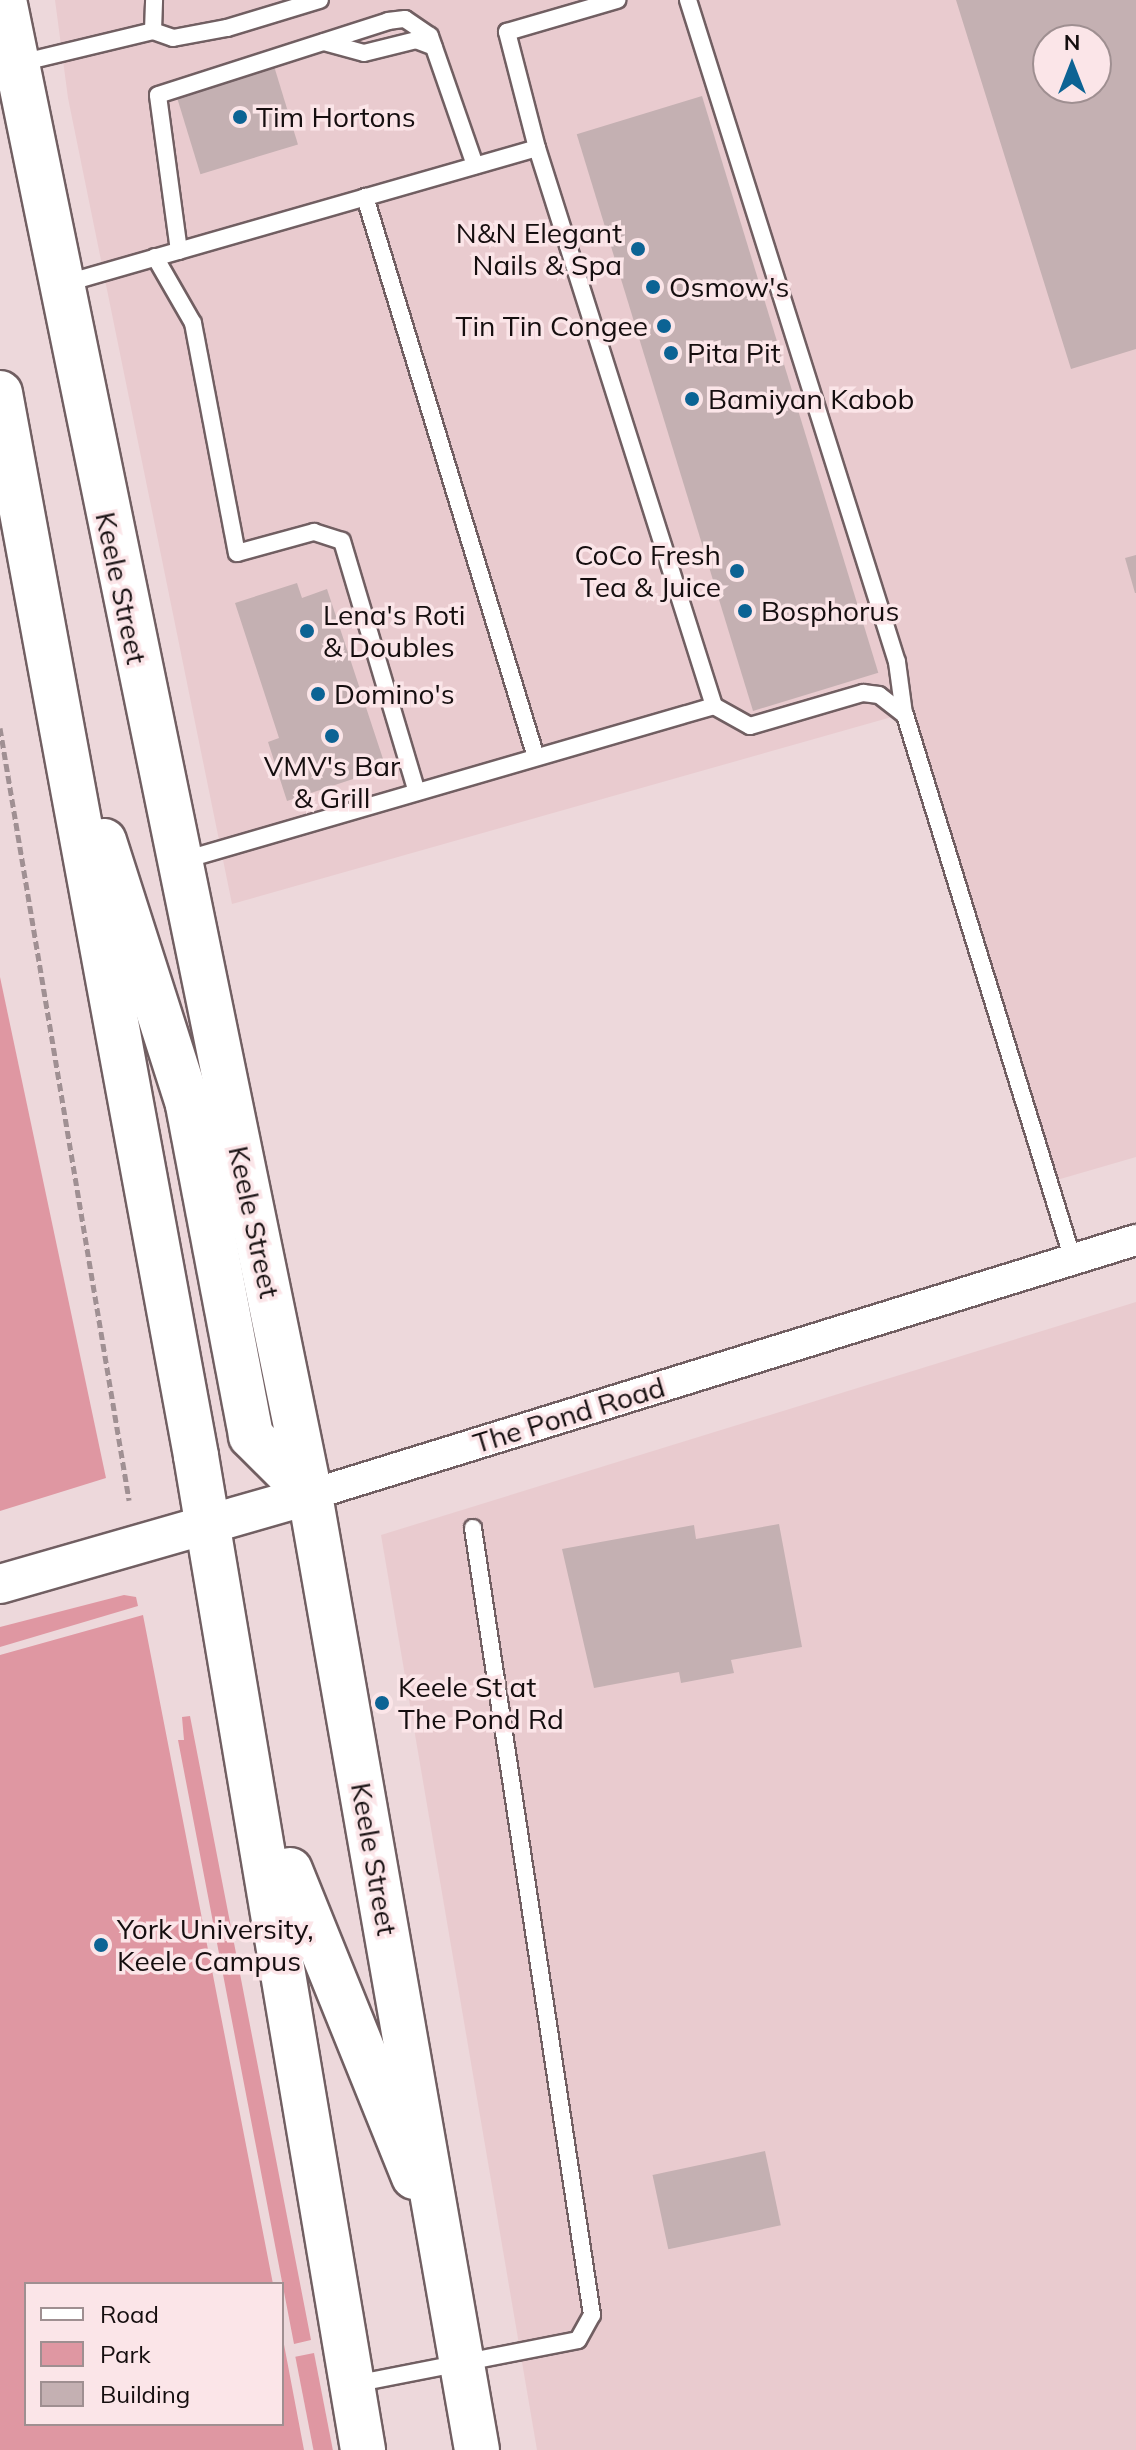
<!DOCTYPE html>
<style>
body{margin:0}
#map{position:relative;width:1136px;height:2450px;overflow:hidden;background:#edd8db;font-family:Mulish,sans-serif}
div>[style]{position:absolute}
.built>*{inset:0;background:#e9cbcf}
.green>*{inset:0;background:#df97a2;transform-origin:0 0}
.building>*{inset:0;background:#c4b0b2;transform-origin:0 0}
.path>*{height:5px;margin-top:-2.5px;transform-origin:0;background:repeating-linear-gradient(90deg,#a09093 0 8px,transparent 0 12px)}
.roads{filter:drop-shadow(2px 0 #715f62) drop-shadow(-2px 0 #715f62) drop-shadow(0 2px #715f62) drop-shadow(0 -2px #715f62)}
.service>*{height:16px;margin:-8px;padding:0 8px;transform-origin:8px;border-radius:8px;background:#fff}
.minor>*{height:30px;margin:-15px;padding:0 15px;transform-origin:15px;border-radius:15px;background:#fff}
.tertiary>*{height:38px;margin:-19px;padding:0 19px;transform-origin:19px;border-radius:19px;background:#fff}
.secondary>*{height:44px;margin:-22px;padding:0 22px;transform-origin:22px;border-radius:22px;background:#fff}
.dots>*{width:22px;height:22px;translate:-50% -50%;box-sizing:border-box;border:4px solid #fbe5e8;border-radius:50%}
span{translate:-50% -50%;white-space:nowrap;text-align:center;line-height:1.15;-webkit-text-stroke:7px #fbe5e8;paint-order:stroke}
.poi-label{font-size:28px;color:#150e0f}
.left{translate:0 -50%;text-align:left}
.right{translate:-100% -50%;text-align:right}
.street-label{font-size:28px;color:#150e0f}
.legend{position:absolute;left:24px;top:2282px;width:260px;height:144px;box-sizing:border-box;background:#fbe5e8;border:2px solid #9f8f91;margin:0;padding:10px 14px;list-style:none;font-size:24px;color:#150e0f}
.legend li{display:flex;align-items:center;gap:16px;height:40px}
.legend b{width:40px;border:2px solid #9f8f91}
.north{position:absolute;left:1032px;top:24px;width:80px;height:80px;box-sizing:border-box;background:#fbe5e8;border:2px solid #9f8f91;border-radius:50%;rotate:0deg;font-size:22px;font-weight:700;line-height:32px;text-align:center;color:#150e0f}
.north::after{content:'';display:block;margin:auto;width:28px;height:36px;background:#0c6394;clip-path:polygon(50% 0,100% 100%,50% 72%,0 100%)}
</style>
<div id="map">
<div class="built">
<i style="clip-path:polygon(evenodd,55px 0,1136px 0,1136px 1157px,1043px 1184px,913px 711px,232px 904px,68px 98px,55px 0,1048px 40px,1096px 40px,1096px 88px,1048px 88px,1048px 40px)"></i>
<i style="clip-path:polygon(1136px 1302px,1136px 2450px,537px 2450px,381px 1535px)"></i>
</div>
<div class="green">
<i style="clip-path:polygon(0 977px,106px 1478px,0 1511px)"></i>
<i style="clip-path:polygon(124px 1595px,136px 1597px,138px 1606px,0 1647px,0 1627px)"></i>
<i style="clip-path:polygon(143px 1615px,273px 2284px,26px 2284px,26px 2424px,282px 2424px,282px 2334px,304px 2450px,0 2450px,0 1655px)"></i>
<i style="clip-path:polygon(190px 1716px,311px 2340px,294px 2344px,178px 1740px,184px 1740px,182px 1717px)"></i>
<i style="left:314px;top:2353px;width:99px;height:19px;rotate:79deg"></i>
</div>
<div class="building">
<i style="clip-path:polygon(evenodd,956px 0,1136px 0,1136px 349px,1071px 369px,956px 0,1048px 40px,1096px 40px,1096px 88px,1048px 88px,1048px 40px)"></i>
<i style="left:274px;top:66px;width:82px;height:102px;rotate:73deg"></i>
<i style="left:702px;top:96px;width:603px;height:131px;rotate:73deg"></i>
<i style="clip-path:polygon(1136px 555px,1136px 593px,1135px 593px,1125px 558px)"></i>
<i style="clip-path:polygon(297px 583px,302px 598px,327px 589px,386px 768px,287px 801px,268px 742px,279px 738px,235px 603px)"></i>
<i style="clip-path:polygon(779px 1524px,802px 1647px,731px 1660px,734px 1673px,681px 1683px,679px 1672px,594px 1688px,562px 1549px,694px 1525px,696px 1539px)"></i>
<i style="left:765px;top:2151px;width:76px;height:115px;rotate:78deg"></i>
</div>
<div class="path">
<i style="left:0;top:728px;width:783px;rotate:80.51deg"></i>
</div>
<div class="roads">
<div class="service">
<i style="left:688px;top:0;width:694px;rotate:72.48deg"></i>
<i style="left:897px;top:662px;width:52px;rotate:82.3deg"></i>
<i style="left:153px;top:31px;width:21px;rotate:19deg"></i>
<i style="left:173px;top:38px;width:55px;rotate:-10.5deg"></i>
<i style="left:227px;top:28px;width:97px;rotate:-16.8deg"></i>
<i style="left:324px;top:42px;width:41px;rotate:15.4deg"></i>
<i style="left:364px;top:53px;width:54px;rotate:-14deg"></i>
<i style="left:416px;top:40px;width:19px;rotate:21deg"></i>
<i style="left:20px;top:63px;width:137px;rotate:-13.5deg"></i>
<i style="left:153px;top:31px;width:31px;rotate:-88deg"></i>
<i style="left:537px;top:148px;width:585px;rotate:72.4deg"></i>
<i style="left:365px;top:197px;width:582px;rotate:73.03deg"></i>
<i style="left:179px;top:251px;width:157px;rotate:-97.7deg"></i>
<i style="left:158px;top:95px;width:242px;rotate:-17.8deg"></i>
<i style="left:388px;top:21px;width:17px;rotate:-7deg"></i>
<i style="left:405px;top:19px;width:30px;rotate:34deg"></i>
<i style="left:430px;top:36px;width:137px;rotate:70.8deg"></i>
<i style="left:155px;top:257px;width:76px;rotate:60.1deg"></i>
<i style="left:193px;top:323px;width:234px;rotate:79.2deg"></i>
<i style="left:237px;top:553px;width:80px;rotate:-15.3deg"></i>
<i style="left:314px;top:532px;width:29px;rotate:18deg"></i>
<i style="left:342px;top:541px;width:260px;rotate:73.4deg"></i>
<i style="left:63px;top:284px;width:493px;rotate:-16deg"></i>
<i style="left:537px;top:148px;width:120px;rotate:-104.5deg"></i>
<i style="left:507px;top:32px;width:115px;rotate:-16.2deg"></i>
<i style="left:184px;top:860px;width:552px;rotate:-16.2deg"></i>
<i style="left:714px;top:706px;width:41px;rotate:29.1deg"></i>
<i style="left:750px;top:726px;width:118px;rotate:-16.3deg"></i>
<i style="left:863px;top:693px;width:16px;rotate:7deg"></i>
<i style="left:879px;top:695px;width:33px;rotate:38deg"></i>
<i style="left:905px;top:715px;width:570px;rotate:72.87deg"></i>
<i style="left:354px;top:2384px;width:228px;rotate:-11.1deg"></i>
<i style="left:578px;top:2340px;width:29px;rotate:-61deg"></i>
<i style="left:592px;top:2315px;width:796px;rotate:-98.6deg"></i>
</div>
<div class="minor">
<i style="left:310px;top:1495px;width:864px;rotate:-17.16deg"></i>
</div>
<div class="tertiary">
<i style="left:0;top:1584px;width:323px;rotate:-16deg"></i>
</div>
<div class="secondary">
<i style="left:4px;top:0;width:1526px;rotate:78.43deg"></i>
<i style="left:310px;top:1495px;width:969px;rotate:80.08deg"></i>
<i style="left:0;top:393px;width:1081px;rotate:79.55deg"></i>
<i style="left:196px;top:1456px;width:1008px;rotate:80.46deg"></i>
<i style="left:104px;top:841px;width:277px;rotate:72.3deg"></i>
<i style="left:188px;top:1105px;width:337px;rotate:79.2deg"></i>
<i style="left:251px;top:1436px;width:83px;rotate:45deg"></i>
<i style="left:290px;top:1870px;width:331px;rotate:68deg"></i>
</div>
</div>
<div class="dots">
<i style="left:240px;top:117px;background:#0c6394"></i>
<i style="left:638px;top:249px;background:#0c6394"></i>
<i style="left:653px;top:287px;background:#0c6394"></i>
<i style="left:664px;top:326px;background:#0c6394"></i>
<i style="left:671px;top:353px;background:#0c6394"></i>
<i style="left:692px;top:399px;background:#0c6394"></i>
<i style="left:737px;top:571px;background:#0c6394"></i>
<i style="left:745px;top:611px;background:#0c6394"></i>
<i style="left:307px;top:631px;background:#0c6394"></i>
<i style="left:318px;top:694px;background:#0c6394"></i>
<i style="left:332px;top:736px;background:#0c6394"></i>
<i style="left:382px;top:1703px;background:#0c6394"></i>
<i style="left:101px;top:1945px;background:#0c6394"></i>
</div>
<div class="poi-label">
<span class="left" style="left:256px;top:117px">Tim Hortons</span>
<span class="right" style="left:622px;top:249px">N&amp;N Elegant<br>Nails &amp; Spa</span>
<span class="left" style="left:669px;top:287px">Osmow's</span>
<span class="right" style="left:648px;top:326px">Tin Tin Congee</span>
<span class="left" style="left:687px;top:353px">Pita Pit</span>
<span class="left" style="left:708px;top:399px">Bamiyan Kabob</span>
<span class="right" style="left:721px;top:571px">CoCo Fresh<br>Tea &amp; Juice</span>
<span class="left" style="left:761px;top:611px">Bosphorus</span>
<span class="left" style="left:323px;top:631px">Lena's Roti<br>&amp; Doubles</span>
<span class="left" style="left:334px;top:694px">Domino's</span>
<span style="left:332px;top:782px">VMV's Bar<br>&amp; Grill</span>
<span class="left" style="left:398px;top:1703px">Keele St at<br>The Pond Rd</span>
<span class="left" style="left:117px;top:1945px">York University,<br>Keele Campus</span>
</div>
<div class="street-label">
<span style="left:121px;top:588px;rotate:78deg">Keele Street</span>
<span style="left:254px;top:1222px;rotate:78deg">Keele Street</span>
<span style="left:569px;top:1415px;rotate:-17deg">The Pond Road</span>
<span style="left:374px;top:1859px;rotate:80deg">Keele Street</span>
</div>
<ul class="legend">
<li><b style="height:10px;background:#fff"></b>Road</li>
<li><b style="height:22px;background:#df97a2"></b>Park</li>
<li><b style="height:22px;background:#c4b0b2"></b>Building</li>
</ul>
<div class="north">N</div>
</div>
